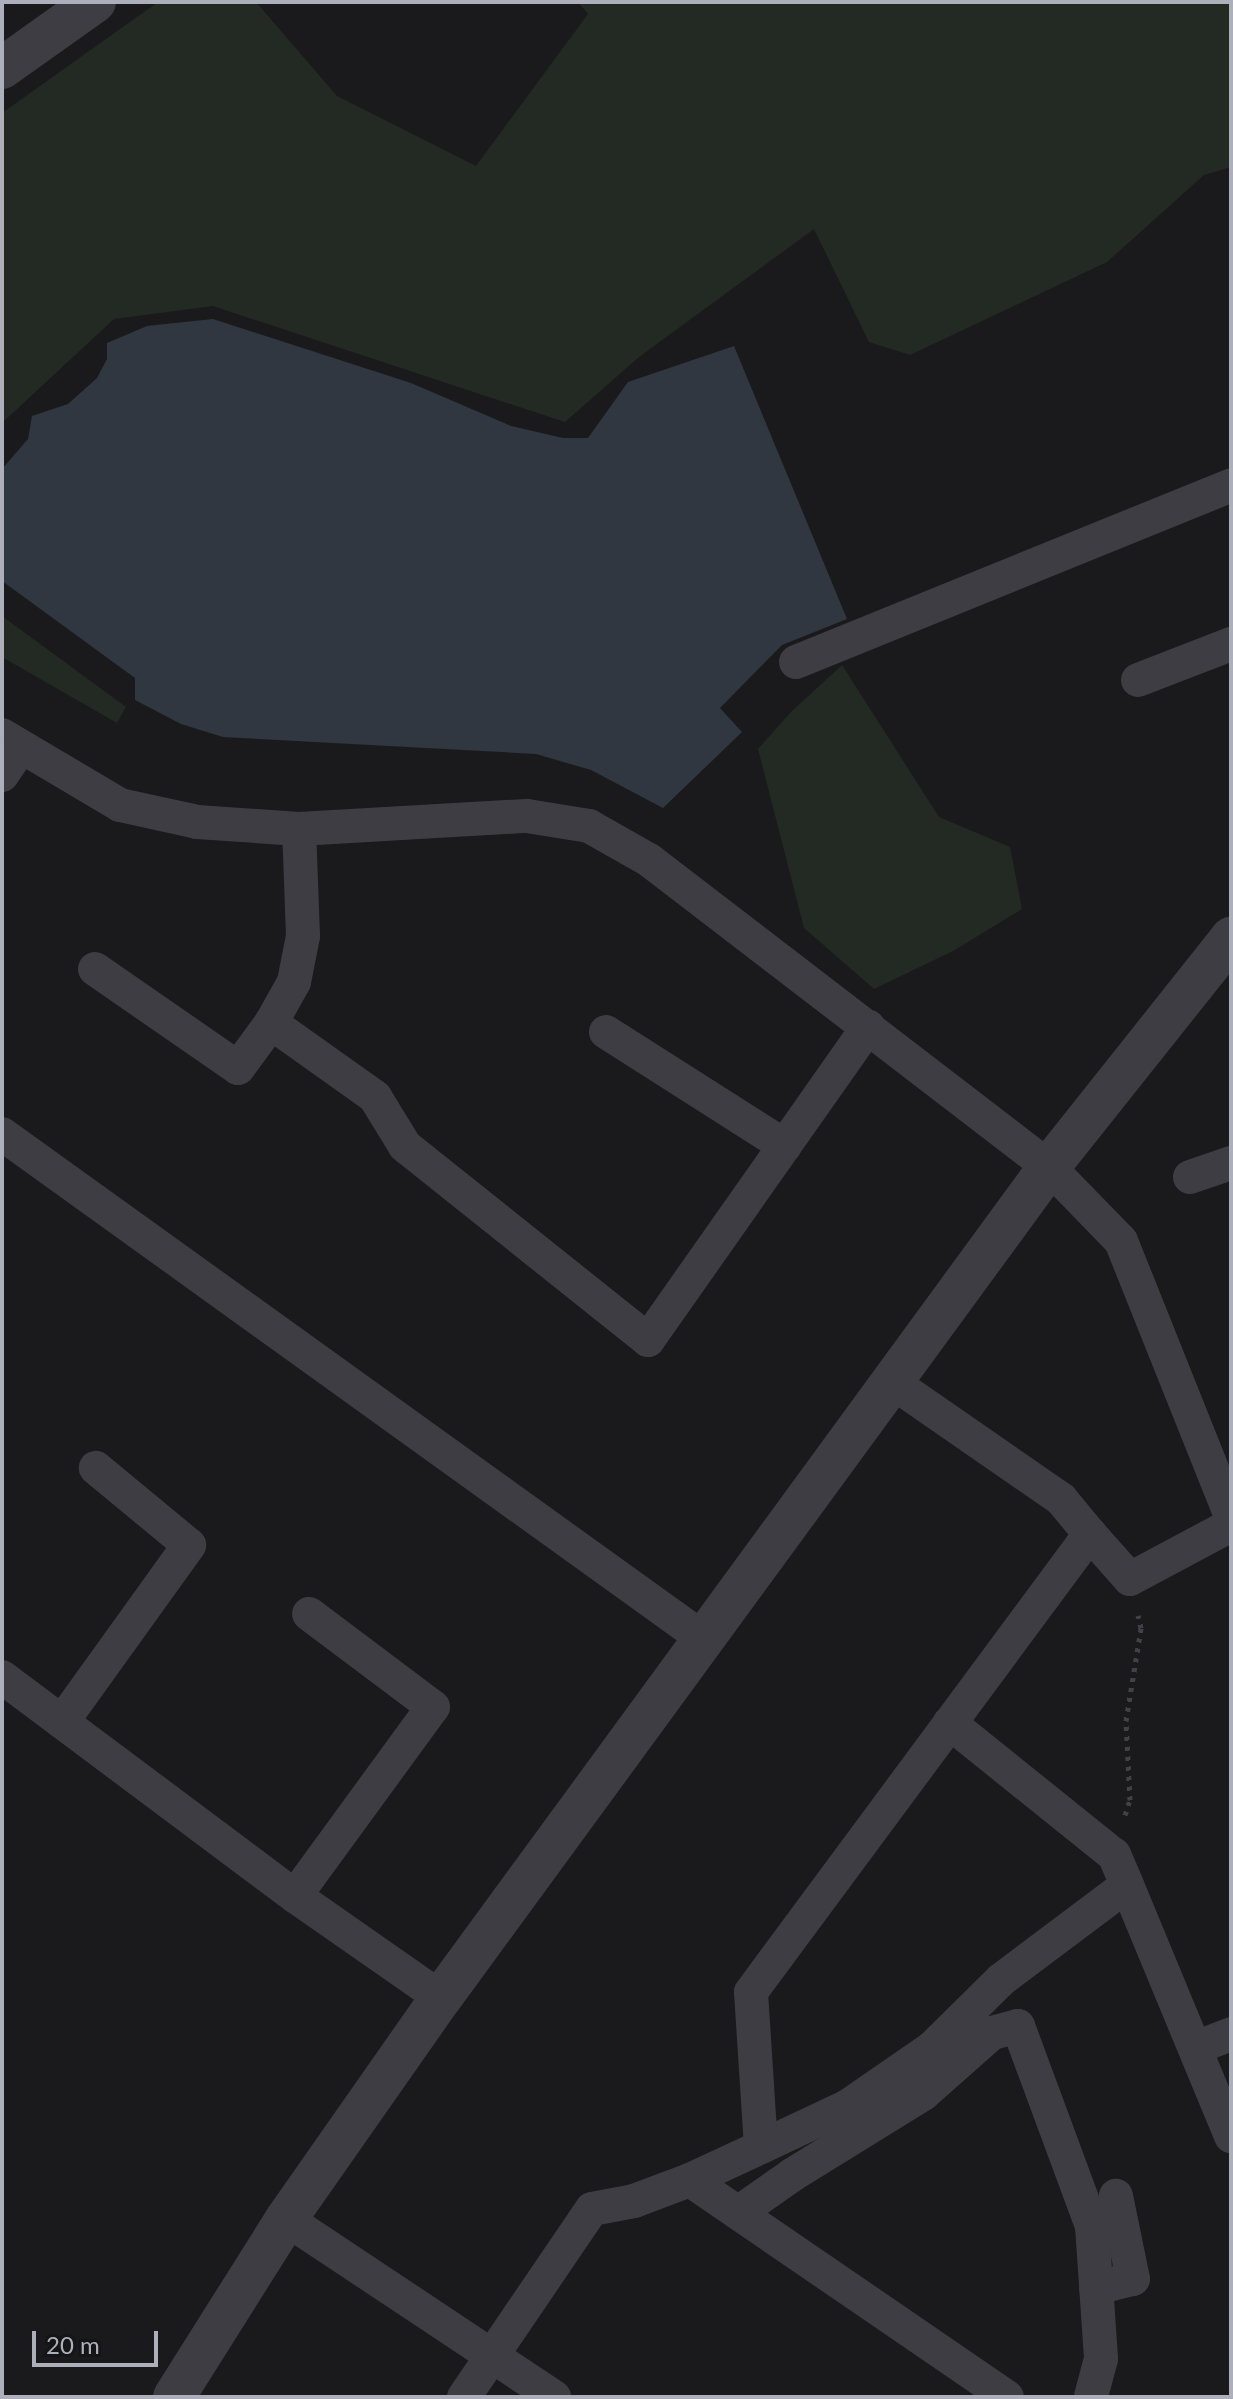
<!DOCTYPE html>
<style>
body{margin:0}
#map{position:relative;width:1233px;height:2399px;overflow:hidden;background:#1a1a1c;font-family:Lato,sans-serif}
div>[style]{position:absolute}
.green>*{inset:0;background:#222a23}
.water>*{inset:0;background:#303740}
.path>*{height:5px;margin-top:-2.5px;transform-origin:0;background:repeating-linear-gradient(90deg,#414248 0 4px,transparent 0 10px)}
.minor>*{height:34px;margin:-17px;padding:0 17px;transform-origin:17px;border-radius:17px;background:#3d3d43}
.tertiary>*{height:42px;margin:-21px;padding:0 21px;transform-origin:21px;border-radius:21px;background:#3d3d43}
span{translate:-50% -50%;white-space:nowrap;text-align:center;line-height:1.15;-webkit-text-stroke:6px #151517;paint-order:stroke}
.frame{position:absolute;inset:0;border:4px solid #adb0bb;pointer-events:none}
.scale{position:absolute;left:32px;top:2331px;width:126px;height:36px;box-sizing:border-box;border:4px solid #adb0bb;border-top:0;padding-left:10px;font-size:24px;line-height:28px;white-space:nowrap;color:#adb0bb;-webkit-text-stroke:6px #151517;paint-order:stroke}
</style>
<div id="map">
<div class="green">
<i style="clip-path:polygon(158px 2px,256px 2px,337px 96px,476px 166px,588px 14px,578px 2px,1231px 2px,1231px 167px,1204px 175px,1107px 262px,910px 355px,869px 342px,814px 229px,639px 357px,565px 422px,213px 306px,114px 319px,2px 423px,2px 113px)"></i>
<i style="clip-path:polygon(2px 616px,126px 707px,117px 723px,2px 657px)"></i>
<i style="clip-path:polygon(842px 665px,939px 817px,1010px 847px,1022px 909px,953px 951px,874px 989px,804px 928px,758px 749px,791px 712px)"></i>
</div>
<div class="water">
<i style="clip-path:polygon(213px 319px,411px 383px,511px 426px,563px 438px,588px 438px,628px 382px,734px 346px,847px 619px,782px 645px,720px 708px,742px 732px,663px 808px,591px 770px,536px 754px,223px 737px,181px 724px,135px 700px,135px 678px,2px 581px,2px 469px,28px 439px,32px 416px,68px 404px,97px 378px,107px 359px,107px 343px,147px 326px)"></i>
</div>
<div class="path">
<i style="left:1125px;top:1815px;width:16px;rotate:-72deg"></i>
<i style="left:1130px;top:1800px;width:79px;rotate:-92.9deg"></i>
<i style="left:1126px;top:1721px;width:94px;rotate:-80.8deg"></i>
<i style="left:1141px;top:1628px;width:13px;rotate:-103deg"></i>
</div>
<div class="minor">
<i style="left:796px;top:662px;width:470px;rotate:-22.1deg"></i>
<i style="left:1138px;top:680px;width:100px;rotate:-21.2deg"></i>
<i style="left:2px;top:735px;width:137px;rotate:30.7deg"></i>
<i style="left:120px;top:805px;width:79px;rotate:12.4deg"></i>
<i style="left:197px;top:822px;width:102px;rotate:3.9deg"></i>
<i style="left:299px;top:829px;width:228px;rotate:-3.3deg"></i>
<i style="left:527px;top:816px;width:63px;rotate:9.2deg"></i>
<i style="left:589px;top:826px;width:69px;rotate:29.5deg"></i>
<i style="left:649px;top:860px;width:504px;rotate:37.51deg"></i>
<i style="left:1049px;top:1167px;width:103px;rotate:45.8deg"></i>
<i style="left:1121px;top:1241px;width:296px;rotate:68.2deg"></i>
<i style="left:2px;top:775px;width:34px;rotate:-56deg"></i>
<i style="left:95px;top:969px;width:174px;rotate:34.7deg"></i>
<i style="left:238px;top:1068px;width:56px;rotate:-53.7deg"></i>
<i style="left:271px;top:1023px;width:128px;rotate:35.4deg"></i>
<i style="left:375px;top:1097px;width:57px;rotate:58.5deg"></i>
<i style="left:405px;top:1146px;width:311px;rotate:38.6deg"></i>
<i style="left:648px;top:1340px;width:383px;rotate:-54.9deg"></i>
<i style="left:271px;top:1023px;width:47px;rotate:-60.7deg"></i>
<i style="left:294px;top:982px;width:47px;rotate:-78.9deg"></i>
<i style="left:303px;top:936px;width:107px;rotate:-92.1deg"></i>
<i style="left:606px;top:1032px;width:212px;rotate:32.5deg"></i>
<i style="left:2px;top:1134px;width:865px;rotate:35.73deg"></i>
<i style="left:1190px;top:1177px;width:43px;rotate:-18.9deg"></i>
<i style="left:1090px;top:1534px;width:60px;rotate:48.4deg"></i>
<i style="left:1130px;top:1579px;width:115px;rotate:-28.1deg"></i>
<i style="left:2px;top:1677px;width:366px;rotate:36.8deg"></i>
<i style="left:295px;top:1896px;width:178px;rotate:34.9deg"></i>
<i style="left:62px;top:1722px;width:218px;rotate:-54.3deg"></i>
<i style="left:189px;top:1545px;width:121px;rotate:-140.4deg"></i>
<i style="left:1127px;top:1885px;width:272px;rotate:67.5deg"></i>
<i style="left:295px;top:1896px;width:234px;rotate:-53.9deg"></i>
<i style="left:433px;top:1707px;width:155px;rotate:-143.1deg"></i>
<i style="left:1195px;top:2048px;width:39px;rotate:-21deg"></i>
<i style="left:761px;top:2147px;width:96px;rotate:-25.2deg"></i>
<i style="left:848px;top:2106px;width:102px;rotate:-34.6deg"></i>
<i style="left:932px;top:2048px;width:98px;rotate:-44.6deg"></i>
<i style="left:1002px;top:1979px;width:156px;rotate:-36.9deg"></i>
<i style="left:1127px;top:1885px;width:33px;rotate:-113deg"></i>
<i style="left:1114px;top:1855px;width:211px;rotate:-141.2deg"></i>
<i style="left:690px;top:2180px;width:78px;rotate:-24.9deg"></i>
<i style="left:761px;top:2147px;width:155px;rotate:-93.7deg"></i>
<i style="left:751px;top:1992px;width:570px;rotate:-53.49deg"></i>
<i style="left:1090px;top:1534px;width:45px;rotate:-129.6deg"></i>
<i style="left:1061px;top:1499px;width:206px;rotate:-145.3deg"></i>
<i style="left:738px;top:2213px;width:66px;rotate:-35.1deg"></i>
<i style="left:792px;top:2175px;width:154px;rotate:-31.7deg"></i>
<i style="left:923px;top:2094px;width:92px;rotate:-41.5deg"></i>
<i style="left:992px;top:2033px;width:27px;rotate:-15deg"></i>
<i style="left:1018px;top:2026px;width:213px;rotate:69.7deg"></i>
<i style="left:1092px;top:2226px;width:133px;rotate:86.1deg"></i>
<i style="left:1101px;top:2359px;width:39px;rotate:105deg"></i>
<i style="left:286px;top:2219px;width:322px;rotate:33.6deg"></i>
<i style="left:1096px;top:2288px;width:38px;rotate:-14deg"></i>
<i style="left:1133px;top:2279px;width:85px;rotate:-101.6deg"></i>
<i style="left:464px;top:2397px;width:227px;rotate:-55.8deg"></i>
<i style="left:592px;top:2209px;width:43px;rotate:-10.8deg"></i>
<i style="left:634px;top:2201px;width:60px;rotate:-20.6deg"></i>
<i style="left:690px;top:2180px;width:384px;rotate:34.4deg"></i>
</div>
<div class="tertiary">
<i style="left:2px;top:68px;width:114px;rotate:-35.4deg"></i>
<i style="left:174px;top:2397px;width:210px;rotate:-57.8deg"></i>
<i style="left:286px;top:2219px;width:270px;rotate:-55deg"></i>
<i style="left:441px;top:1998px;width:1030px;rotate:-53.81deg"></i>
<i style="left:1049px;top:1167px;width:293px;rotate:-51.5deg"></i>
</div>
<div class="frame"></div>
<div class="scale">20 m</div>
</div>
